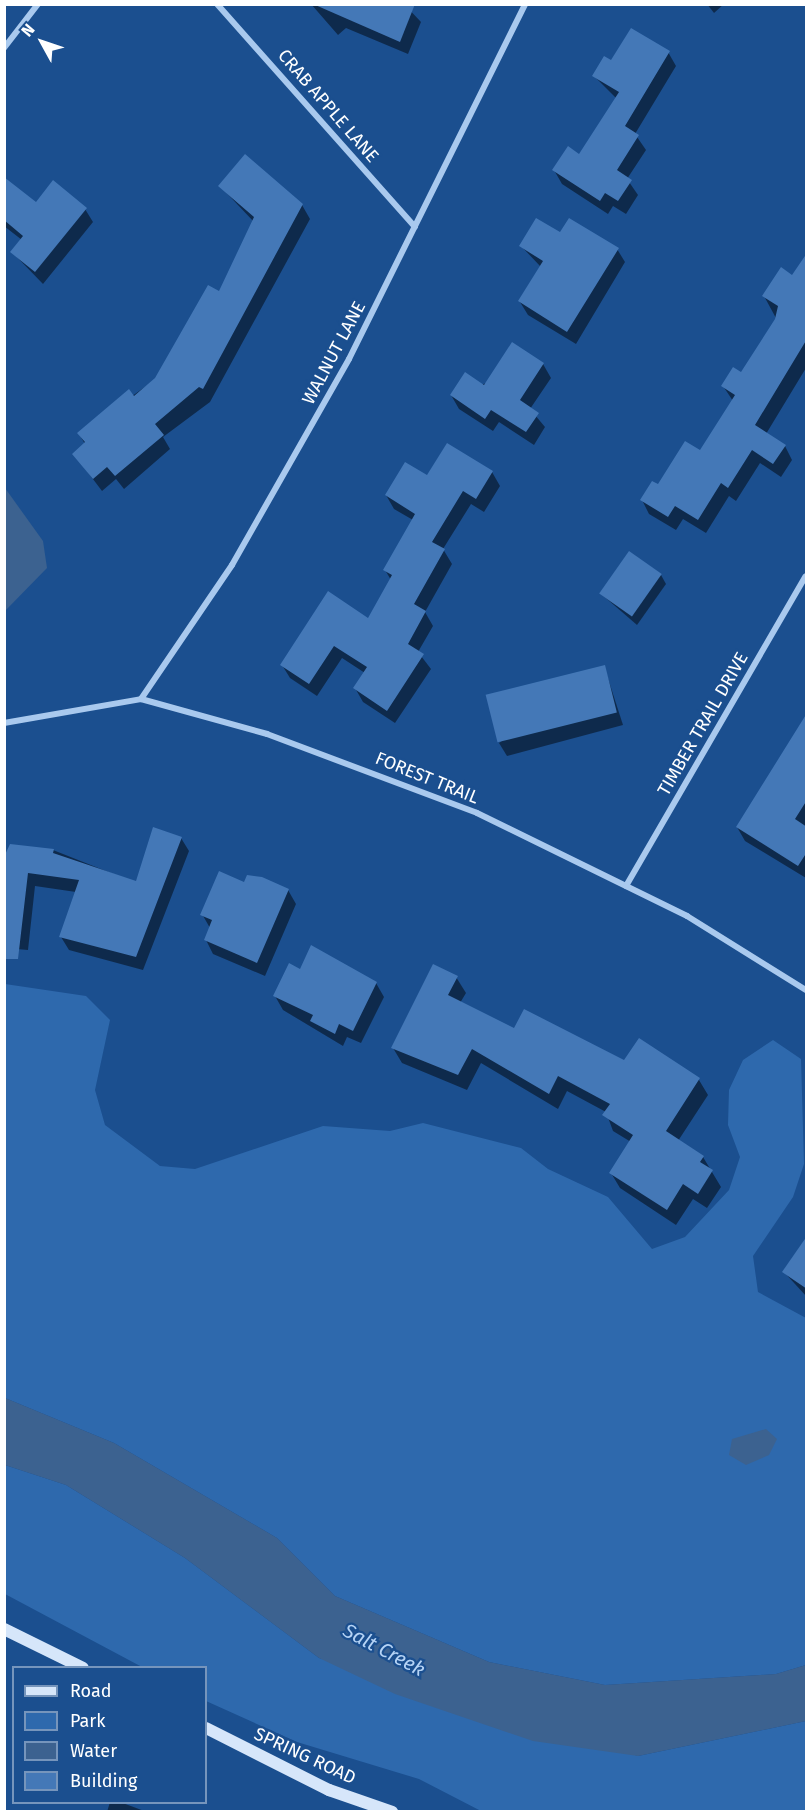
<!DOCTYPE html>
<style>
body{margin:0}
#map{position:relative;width:811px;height:1816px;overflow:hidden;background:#1b4f8f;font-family:"Fira Sans",sans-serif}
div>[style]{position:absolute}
.green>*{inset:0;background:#2e69ad}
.water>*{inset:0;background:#3c6290}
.shadow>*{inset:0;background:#0007}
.building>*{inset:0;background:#4478b7;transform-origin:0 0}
.street>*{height:6px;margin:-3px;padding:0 3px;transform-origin:3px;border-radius:3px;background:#a9c9ee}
.secondary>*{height:12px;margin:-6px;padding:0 6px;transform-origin:6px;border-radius:6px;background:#d6e6fa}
span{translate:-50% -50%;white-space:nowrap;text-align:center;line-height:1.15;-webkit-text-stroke:4.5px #1b4f8f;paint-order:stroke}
.street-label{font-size:18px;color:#fff}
.water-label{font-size:20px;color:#b5d3f5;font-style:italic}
.frame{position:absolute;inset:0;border:6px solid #fff;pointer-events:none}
.legend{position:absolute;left:12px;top:1666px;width:195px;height:138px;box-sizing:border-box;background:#1b4f8f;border:2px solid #7695bc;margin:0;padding:8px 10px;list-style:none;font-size:18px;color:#fff}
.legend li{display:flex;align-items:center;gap:12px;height:30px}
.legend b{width:30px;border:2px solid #7695bc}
.north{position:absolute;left:12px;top:12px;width:60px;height:60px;-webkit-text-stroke:4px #1b4f8f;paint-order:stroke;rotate:310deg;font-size:16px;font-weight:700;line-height:24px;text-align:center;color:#fff}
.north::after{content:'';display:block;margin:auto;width:21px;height:27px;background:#fff;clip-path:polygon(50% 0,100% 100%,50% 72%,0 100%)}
</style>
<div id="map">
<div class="green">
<i style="clip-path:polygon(5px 984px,86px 996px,110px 1020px,95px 1090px,105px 1125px,160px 1166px,195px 1169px,323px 1126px,390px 1131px,423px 1123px,521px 1148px,548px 1169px,608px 1197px,652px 1249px,685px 1237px,729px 1190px,740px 1157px,728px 1125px,729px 1090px,743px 1060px,773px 1040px,801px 1059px,804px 1164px,793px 1197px,753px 1256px,758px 1292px,806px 1318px,806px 1665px,776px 1674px,605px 1685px,489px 1662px,335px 1596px,277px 1538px,114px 1443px,5px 1398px)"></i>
<i style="clip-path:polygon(5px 1465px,66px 1485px,185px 1558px,319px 1658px,638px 1756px,806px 1721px,806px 1811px,481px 1811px,419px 1779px,297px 1742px,206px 1701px,206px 1668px,142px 1667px,5px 1594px)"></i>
</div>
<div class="water">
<i style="clip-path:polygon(5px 488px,43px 541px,47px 568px,5px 611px)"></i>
<i style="clip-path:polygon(5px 1398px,114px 1443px,277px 1538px,335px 1596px,489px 1662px,605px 1685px,776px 1674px,806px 1665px,806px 1721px,638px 1756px,533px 1741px,395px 1694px,319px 1658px,185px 1558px,66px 1485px,5px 1465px)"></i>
<i style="clip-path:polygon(766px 1429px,777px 1439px,769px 1455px,746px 1465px,729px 1455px,732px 1439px)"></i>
</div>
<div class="shadow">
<i style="clip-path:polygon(311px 4px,404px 4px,421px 22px,408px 54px,346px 28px,338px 35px)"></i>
<i style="clip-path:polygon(707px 4px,724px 4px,714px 13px)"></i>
<i style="clip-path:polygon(668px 52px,676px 66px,635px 134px,646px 150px,627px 179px,638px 195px,626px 214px,613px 206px,608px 214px,562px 184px,554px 170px,580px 156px,617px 99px,594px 76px,612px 62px)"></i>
<i style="clip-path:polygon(4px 179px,36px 204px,85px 209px,93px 222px,43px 284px,12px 252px,22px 240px,4px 226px)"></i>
<i style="clip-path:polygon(220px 186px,302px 205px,310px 219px,210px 402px,163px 437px,170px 449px,124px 489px,116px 479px,102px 491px,74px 454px,85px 444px,79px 434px,156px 379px,220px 293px,254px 222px)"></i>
<i style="clip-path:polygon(560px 235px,617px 249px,625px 262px,576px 344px,528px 315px,520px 302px,541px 267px,521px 246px)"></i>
<i style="clip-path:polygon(806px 256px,806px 368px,766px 434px,785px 446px,792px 460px,781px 477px,760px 463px,736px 501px,729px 496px,706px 533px,683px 519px,676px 530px,649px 514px,642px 500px,700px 452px,733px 401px,723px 386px,741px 374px,777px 320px,764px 296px,793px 277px)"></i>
<i style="clip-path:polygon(543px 364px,551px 378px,530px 409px,545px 427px,534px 445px,499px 422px,493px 431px,459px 409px,451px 395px)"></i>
<i style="clip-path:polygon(492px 472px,500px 486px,484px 512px,471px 504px,443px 549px,452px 564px,425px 612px,433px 626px,418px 652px,431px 669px,395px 723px,363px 702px,355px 688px,365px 673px,342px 658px,317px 696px,290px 678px,282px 665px,369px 620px,391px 580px,385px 570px,413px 520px,394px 509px,386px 495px,427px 477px)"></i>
<i style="clip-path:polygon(661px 575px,666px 584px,637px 625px,600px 593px)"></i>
<i style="clip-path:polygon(604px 666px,623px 725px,507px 756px,499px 743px)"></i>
<i style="clip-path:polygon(806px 725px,805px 828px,806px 878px,745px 841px,737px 827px)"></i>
<i style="clip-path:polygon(181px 838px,189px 851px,143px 970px,69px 950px,61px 937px,76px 892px,35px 886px,28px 950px,4px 948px,4px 859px,53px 850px,136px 883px)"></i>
<i style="clip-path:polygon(245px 884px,288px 890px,296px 904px,265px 976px,213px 954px,206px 940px,210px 928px,202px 914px)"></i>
<i style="clip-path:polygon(301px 971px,376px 983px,384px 997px,361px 1043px,347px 1037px,343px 1046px,283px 1010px,275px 996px)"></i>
<i style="clip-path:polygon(456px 977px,466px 993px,460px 1003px,515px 1030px,625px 1062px,639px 1040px,699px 1080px,708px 1095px,678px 1141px,703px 1157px,721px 1187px,707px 1208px,693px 1199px,676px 1225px,620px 1188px,611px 1173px,631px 1142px,613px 1131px,606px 1112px,567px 1091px,558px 1109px,481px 1063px,467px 1090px,402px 1063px,393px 1048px)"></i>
<i style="clip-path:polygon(806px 1239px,806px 1296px,784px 1272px)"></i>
<i style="clip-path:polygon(110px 1802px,120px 1802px,147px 1812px,107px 1812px)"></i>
</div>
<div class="building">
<i style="clip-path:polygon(313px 4px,415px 4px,400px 42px)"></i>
<i style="clip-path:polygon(631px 28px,670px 51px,625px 126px,639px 135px,617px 170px,632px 180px,618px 201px,605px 193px,600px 201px,552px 170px,568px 146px,579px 154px,619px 92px,592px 76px,604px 56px,611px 60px)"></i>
<i style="clip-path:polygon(245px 154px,303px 204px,203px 389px,199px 387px,155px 424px,164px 435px,115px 476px,107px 467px,93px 479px,72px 454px,85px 442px,77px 433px,129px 389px,134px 396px,155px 378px,208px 285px,219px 291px,254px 217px,218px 186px)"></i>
<i style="clip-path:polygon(4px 177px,36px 202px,53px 180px,87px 208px,35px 272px,10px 252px,23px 236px,4px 220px)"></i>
<i style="clip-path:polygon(536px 218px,560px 232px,569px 218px,619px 248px,567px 332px,518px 301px,543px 261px,519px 246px)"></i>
<i style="clip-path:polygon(807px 253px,807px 339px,755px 425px,786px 445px,773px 464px,752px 450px,728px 488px,721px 483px,698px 520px,675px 506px,668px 517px,640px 500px,652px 481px,658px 484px,685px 441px,700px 450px,735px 395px,721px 386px,733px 367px,741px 372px,775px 319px,778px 306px,762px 296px,781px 267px,792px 275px)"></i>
<i style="clip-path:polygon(512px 342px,544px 363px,520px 400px,539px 413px,526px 432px,491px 410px,485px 419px,450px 395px,465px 372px,484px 385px)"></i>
<i style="clip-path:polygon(447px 443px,493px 471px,476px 499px,463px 491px,432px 542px,445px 549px,414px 604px,426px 611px,408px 644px,424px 654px,387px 711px,353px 688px,367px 667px,334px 646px,309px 684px,280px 665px,328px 591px,368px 618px,392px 575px,383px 570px,415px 514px,385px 495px,405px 462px,427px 475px)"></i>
<i style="left:629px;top:551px;width:40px;height:52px;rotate:35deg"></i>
<i style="left:605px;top:665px;width:49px;height:123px;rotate:76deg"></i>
<i style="clip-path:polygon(807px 713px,807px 800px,795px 819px,807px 827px,807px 852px,798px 866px,736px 827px)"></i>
<i style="clip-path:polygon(153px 827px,182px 837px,136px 957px,59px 937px,79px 880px,28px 873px,18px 959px,4px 959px,4px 857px,10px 844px,54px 849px,53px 853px,136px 881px)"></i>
<i style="clip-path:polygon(219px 871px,244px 882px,247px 875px,262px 877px,289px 889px,257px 963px,204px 940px,212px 920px,200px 915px)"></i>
<i style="clip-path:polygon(311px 945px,377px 982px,353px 1031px,339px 1024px,335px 1034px,310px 1021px,313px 1015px,273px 996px,289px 963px,300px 969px)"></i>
<i style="clip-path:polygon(433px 964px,458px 976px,448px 995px,514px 1028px,524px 1009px,624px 1060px,639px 1038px,700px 1078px,666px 1131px,704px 1156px,700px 1162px,713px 1170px,698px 1194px,683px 1184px,667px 1210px,609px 1173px,633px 1135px,602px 1115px,610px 1104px,558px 1076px,549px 1094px,472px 1049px,458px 1075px,391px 1048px)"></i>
<i style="clip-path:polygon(807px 1236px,807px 1289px,782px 1272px)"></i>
</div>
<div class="street">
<i style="left:217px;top:4px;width:298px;rotate:48.4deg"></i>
<i style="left:4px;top:48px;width:56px;rotate:-52.3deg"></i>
<i style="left:141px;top:699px;width:162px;rotate:-55.8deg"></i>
<i style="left:232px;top:565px;width:237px;rotate:-60.4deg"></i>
<i style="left:349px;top:359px;width:396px;rotate:-63.6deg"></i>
<i style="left:4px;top:723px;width:139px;rotate:-9.9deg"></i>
<i style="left:141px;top:699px;width:131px;rotate:15.5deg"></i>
<i style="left:267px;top:734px;width:224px;rotate:20.6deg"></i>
<i style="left:477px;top:813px;width:234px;rotate:26.1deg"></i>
<i style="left:687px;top:916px;width:140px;rotate:31.9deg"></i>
<i style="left:626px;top:886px;width:358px;rotate:-59.9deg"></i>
</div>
<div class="secondary">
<i style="left:4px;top:1629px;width:88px;rotate:26.3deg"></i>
<i style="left:206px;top:1728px;width:138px;rotate:26.8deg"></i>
<i style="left:329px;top:1790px;width:67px;rotate:19.2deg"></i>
</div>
<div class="street-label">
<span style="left:328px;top:106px;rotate:49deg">CRAB APPLE LANE</span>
<span style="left:334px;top:353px;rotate:-62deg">WALNUT LANE</span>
<span style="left:703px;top:724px;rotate:-60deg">TIMBER TRAIL DRIVE</span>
<span style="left:427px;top:778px;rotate:22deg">FOREST TRAIL</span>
<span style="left:305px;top:1756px;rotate:25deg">SPRING ROAD</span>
</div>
<div class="water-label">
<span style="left:384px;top:1650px;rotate:28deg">Salt Creek</span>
</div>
<div class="frame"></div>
<ul class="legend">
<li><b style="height:8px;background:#d6e6fa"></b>Road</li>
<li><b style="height:16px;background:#2e69ad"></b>Park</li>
<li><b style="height:16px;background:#3c6290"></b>Water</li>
<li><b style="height:16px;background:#4478b7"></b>Building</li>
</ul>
<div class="north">N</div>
</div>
